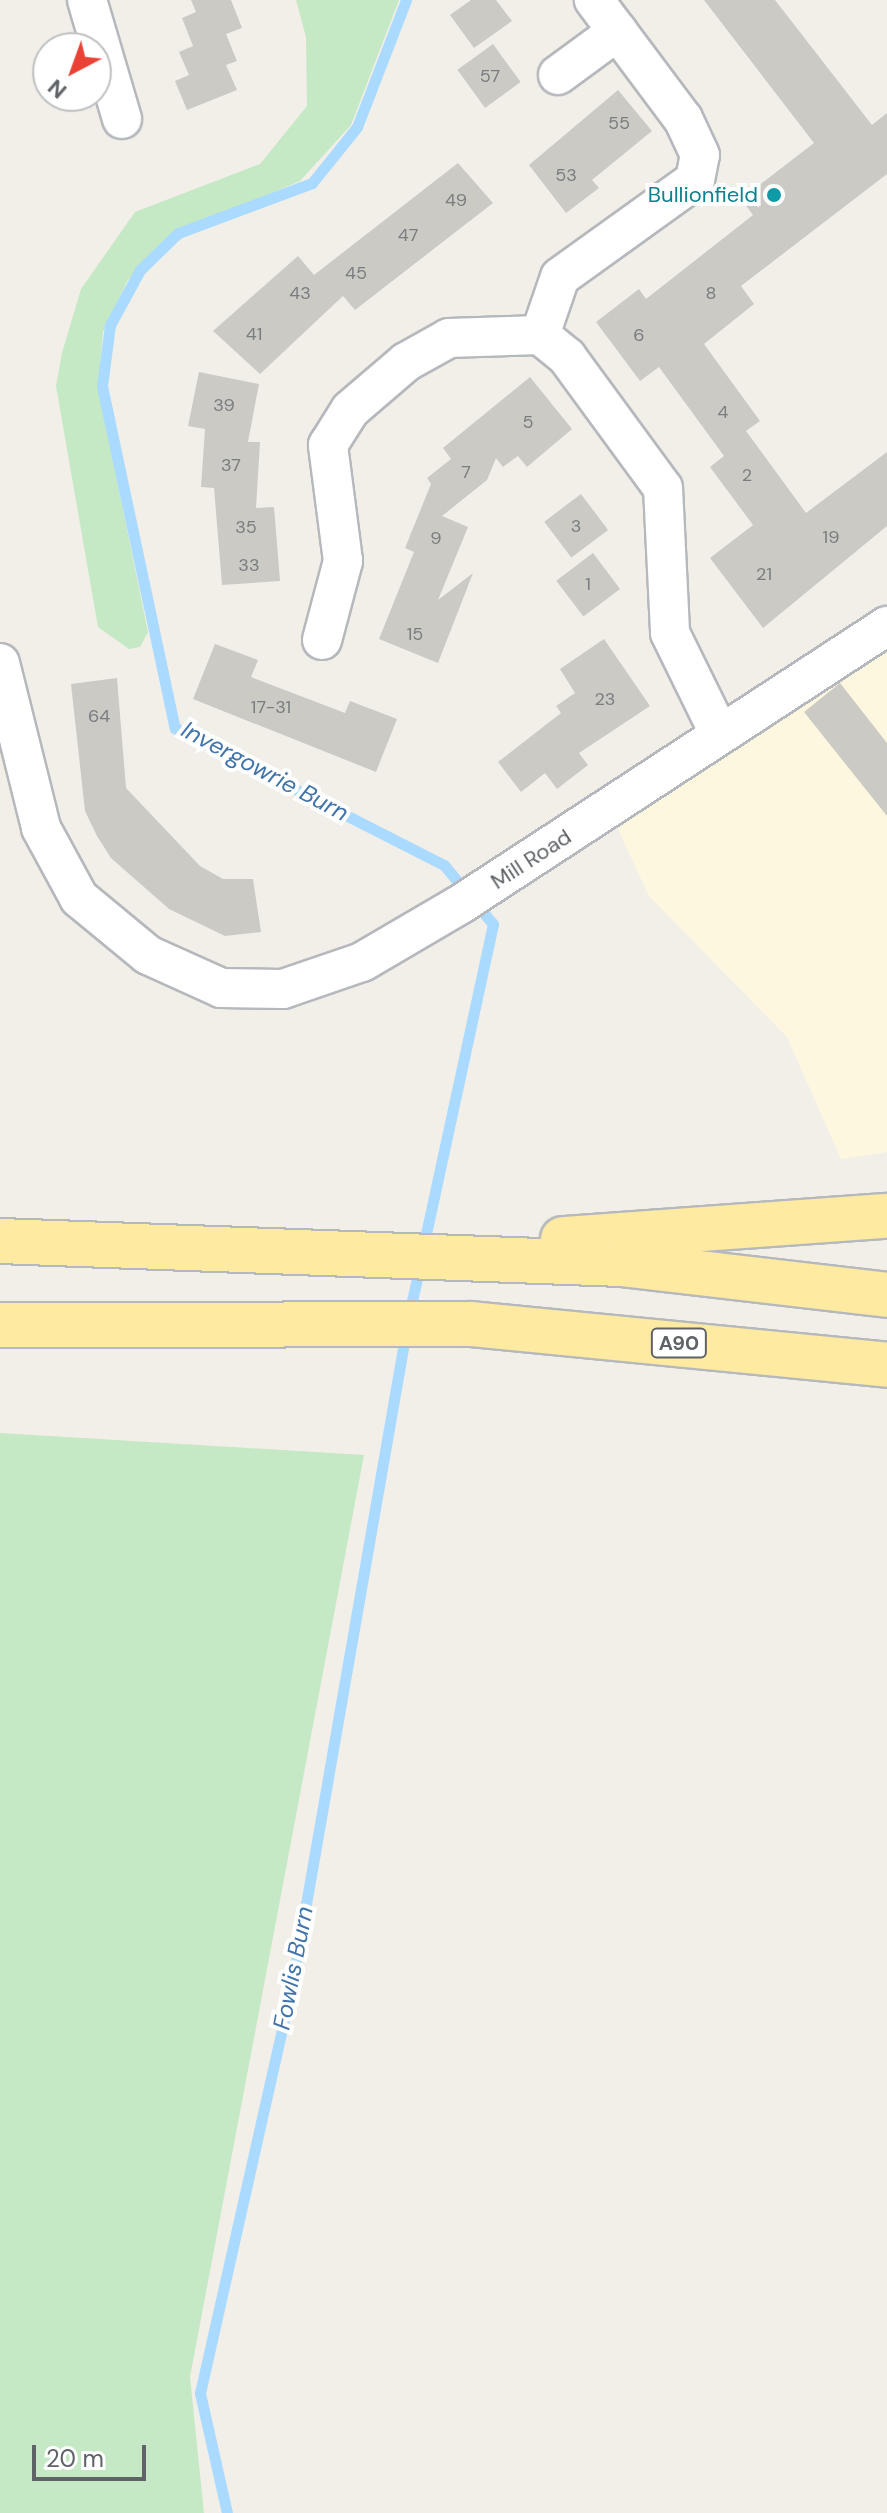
<!DOCTYPE html>
<style>
body{margin:0}
#map{position:relative;width:887px;height:2513px;overflow:hidden;background:#f1efe8;font-family:"DM Sans",sans-serif}
div>[style]{position:absolute}
.commercial>*{inset:0;background:#fef7e0}
.green>*{inset:0;background:#c5e8c5}
.stream>*{height:11px;margin:-5.5px;padding:0 5.5px;transform-origin:5.5px;border-radius:5.5px;background:#aadaff}
.building>*{inset:0;background:#cccac5;transform-origin:0 0}
.roads{filter:drop-shadow(2px 0 #b5b8bc) drop-shadow(-2px 0 #b5b8bc) drop-shadow(0 2px #b5b8bc) drop-shadow(0 -2px #b5b8bc)}
.minor>*{height:38px;margin:-19px;padding:0 19px;transform-origin:19px;border-radius:19px;background:#fff}
.trunk>*{height:44px;margin:-22px;padding:0 22px;transform-origin:22px;border-radius:22px;background:#feeaa1}
.dots>*{width:22px;height:22px;translate:-50% -50%;box-sizing:border-box;border:4px solid #fff;border-radius:50%}
span{translate:-50% -50%;white-space:nowrap;text-align:center;line-height:1.15;-webkit-text-stroke:8px #fff;paint-order:stroke}
.number-label{font-size:18px;color:#7a7d7f}
.number-label span{-webkit-text-stroke-width:0}
.shield-label span{padding:2px 6px;background:#fff;border:2px solid;border-radius:6px;-webkit-text-stroke-width:0}
.shield-label{font-size:20px;color:#5f6368;font-weight:700}
.culture-label{font-size:22px;color:#0d838f}
.right{translate:-100% -50%;text-align:right}
.street-label{font-size:22px;color:#5f6368}
.water-label{font-size:24px;color:#4174aa;font-style:italic}
.north{position:absolute;left:32px;top:32px;width:80px;height:80px;box-sizing:border-box;background:#fff;border:2px solid #bfc1c3;border-radius:50%;rotate:221deg;font-size:22px;font-weight:700;line-height:32px;text-align:center;color:#5f6368}
.north::after{content:'';display:block;margin:auto;width:28px;height:36px;background:#ea4335;clip-path:polygon(50% 0,100% 100%,50% 72%,0 100%)}
.scale{position:absolute;left:32px;top:2445px;width:114px;height:36px;box-sizing:border-box;border:4px solid #5f6368;border-top:0;padding-left:10px;font-size:24px;line-height:28px;white-space:nowrap;color:#5f6368;-webkit-text-stroke:6px #fff;paint-order:stroke}
</style>
<div id="map">
<div class="commercial">
<i style="clip-path:polygon(887px 643px,887px 1152px,841px 1159px,787px 1037px,649px 896px,617px 827px)"></i>
</div>
<div class="green">
<i style="clip-path:polygon(296px 0,399px 0,351px 125px,300px 181px,168px 237px,128px 280px,103px 332px,98px 387px,148px 632px,140px 647px,129px 649px,98px 627px,56px 386px,62px 353px,81px 289px,135px 212px,260px 164px,307px 106px,306px 37px)"></i>
<i style="clip-path:polygon(0 1433px,364px 1455px,190px 2377px,204px 2513px,0 2513px)"></i>
</div>
<div class="stream">
<i style="left:406px;top:0;width:136px;rotate:111.1deg"></i>
<i style="left:357px;top:127px;width:72px;rotate:128.8deg"></i>
<i style="left:312px;top:183px;width:143px;rotate:159.5deg"></i>
<i style="left:178px;top:233px;width:53px;rotate:135.8deg"></i>
<i style="left:140px;top:270px;width:63px;rotate:118.6deg"></i>
<i style="left:110px;top:325px;width:62px;rotate:97.5deg"></i>
<i style="left:102px;top:386px;width:350px;rotate:78deg"></i>
<i style="left:175px;top:728px;width:302px;rotate:27deg"></i>
<i style="left:444px;top:865px;width:77px;rotate:50.3deg"></i>
<i style="left:493px;top:924px;width:331px;rotate:102.2deg"></i>
<i style="left:409px;top:1314px;width:50px;rotate:-77.3deg"></i>
<i style="left:227px;top:2513px;width:123px;rotate:-102.7deg"></i>
<i style="left:200px;top:2393px;width:413px;rotate:-77.3deg"></i>
<i style="left:291px;top:1990px;width:669px;rotate:-80.1deg"></i>
</div>
<div class="building">
<i style="clip-path:polygon(191px 0,231px 0,242px 28px,226px 34px,237px 61px,226px 65px,237px 90px,187px 110px,175px 81px,189px 75px,179px 52px,193px 46px,182px 18px,196px 12px)"></i>
<i style="clip-path:polygon(471px 0,496px 0,512px 21px,474px 48px,450px 15px)"></i>
<i style="clip-path:polygon(704px 0,775px 0,872px 125px,887px 113px,887px 174px,741px 286px,754px 304px,704px 344px,760px 421px,746px 431px,806px 513px,887px 452px,887px 526px,763px 628px,710px 558px,753px 525px,710px 467px,724px 456px,659px 367px,640px 381px,596px 322px,639px 289px,646px 299px,753px 215px,741px 199px,814px 143px)"></i>
<i style="left:493px;top:44px;width:47px;height:44px;rotate:54deg"></i>
<i style="clip-path:polygon(618px 90px,652px 131px,592px 180px,599px 188px,566px 213px,529px 165px)"></i>
<i style="clip-path:polygon(458px 163px,493px 203px,355px 310px,343px 296px,260px 374px,213px 331px,298px 256px,314px 275px)"></i>
<i style="clip-path:polygon(199px 372px,259px 384px,248px 442px,260px 442px,256px 508px,274px 507px,280px 581px,222px 585px,214px 488px,201px 487px,205px 429px,188px 426px)"></i>
<i style="clip-path:polygon(530px 377px,572px 429px,527px 467px,518px 456px,503px 467px,496px 458px,487px 480px,442px 516px,468px 527px,438px 600px,473px 573px,438px 663px,379px 639px,414px 552px,405px 548px,431px 484px,427px 478px,451px 459px,443px 448px)"></i>
<i style="left:581px;top:494px;width:45px;height:46px;rotate:53deg"></i>
<i style="left:593px;top:553px;width:45px;height:46px;rotate:53deg"></i>
<i style="clip-path:polygon(604px 639px,650px 706px,579px 753px,588px 765px,557px 789px,545px 773px,521px 792px,498px 762px,561px 713px,556px 706px,575px 693px,560px 669px)"></i>
<i style="clip-path:polygon(215px 644px,258px 660px,251px 677px,345px 713px,350px 701px,397px 719px,376px 772px,193px 699px)"></i>
<i style="clip-path:polygon(117px 678px,126px 788px,200px 866px,223px 879px,253px 879px,261px 932px,225px 936px,169px 909px,111px 858px,97px 836px,85px 811px,71px 684px)"></i>
<i style="clip-path:polygon(840px 683px,887px 743px,887px 816px,804px 712px)"></i>
</div>
<div class="roads">
<div class="minor">
<i style="left:87px;top:0;width:124px;rotate:73.6deg"></i>
<i style="left:558px;top:75px;width:74px;rotate:-36.3deg"></i>
<i style="left:540px;top:335px;width:61px;rotate:-71deg"></i>
<i style="left:560px;top:277px;width:166px;rotate:-35.7deg"></i>
<i style="left:695px;top:180px;width:25px;rotate:-79deg"></i>
<i style="left:700px;top:155px;width:40px;rotate:-115deg"></i>
<i style="left:683px;top:119px;width:149px;rotate:-126.8deg"></i>
<i style="left:322px;top:640px;width:82px;rotate:-75.1deg"></i>
<i style="left:343px;top:561px;width:117px;rotate:-97.4deg"></i>
<i style="left:328px;top:445px;width:41px;rotate:-57.8deg"></i>
<i style="left:350px;top:410px;width:74px;rotate:-40.6deg"></i>
<i style="left:406px;top:362px;width:49px;rotate:-29.2deg"></i>
<i style="left:449px;top:338px;width:91px;rotate:-1.9deg"></i>
<i style="left:540px;top:335px;width:35px;rotate:39deg"></i>
<i style="left:567px;top:357px;width:162px;rotate:53.8deg"></i>
<i style="left:663px;top:488px;width:145px;rotate:87.2deg"></i>
<i style="left:670px;top:633px;width:111px;rotate:63.9deg"></i>
<i style="left:0;top:663px;width:170px;rotate:76deg"></i>
<i style="left:41px;top:828px;width:80px;rotate:61.5deg"></i>
<i style="left:79px;top:898px;width:89px;rotate:39.6deg"></i>
<i style="left:148px;top:955px;width:80px;rotate:24.3deg"></i>
<i style="left:221px;top:988px;width:62px;rotate:0.9deg"></i>
<i style="left:283px;top:989px;width:83px;rotate:-18.9deg"></i>
<i style="left:362px;top:962px;width:115px;rotate:-30.4deg"></i>
<i style="left:461px;top:904px;width:509px;rotate:-33.13deg"></i>
</div>
<div class="trunk">
<i style="left:563px;top:1239px;width:325px;rotate:-4.1deg"></i>
<i style="left:0;top:1241px;width:621px;rotate:2.12deg"></i>
<i style="left:621px;top:1264px;width:268px;rotate:6.6deg"></i>
<i style="left:0;top:1325px;width:471px;rotate:-0.1deg"></i>
<i style="left:471px;top:1324px;width:418px;rotate:5.6deg"></i>
</div>
</div>
<div class="dots">
<i style="left:774px;top:195px;background:#0f9aa8"></i>
</div>
<div class="number-label">
<span style="left:490px;top:76px">57</span>
<span style="left:619px;top:123px">55</span>
<span style="left:566px;top:175px">53</span>
<span style="left:456px;top:200px">49</span>
<span style="left:408px;top:235px">47</span>
<span style="left:356px;top:273px">45</span>
<span style="left:300px;top:293px">43</span>
<span style="left:711px;top:293px">8</span>
<span style="left:254px;top:334px">41</span>
<span style="left:639px;top:335px">6</span>
<span style="left:224px;top:405px">39</span>
<span style="left:723px;top:412px">4</span>
<span style="left:528px;top:422px">5</span>
<span style="left:231px;top:465px">37</span>
<span style="left:466px;top:472px">7</span>
<span style="left:747px;top:475px">2</span>
<span style="left:576px;top:526px">3</span>
<span style="left:246px;top:527px">35</span>
<span style="left:831px;top:537px">19</span>
<span style="left:436px;top:538px">9</span>
<span style="left:249px;top:565px">33</span>
<span style="left:764px;top:574px">21</span>
<span style="left:588px;top:584px">1</span>
<span style="left:415px;top:634px">15</span>
<span style="left:605px;top:699px">23</span>
<span style="left:271px;top:707px">17-31</span>
<span style="left:99px;top:716px">64</span>
</div>
<div class="shield-label">
<span style="left:679px;top:1343px">A90</span>
</div>
<div class="culture-label">
<span class="right" style="left:758px;top:195px">Bullionfield</span>
</div>
<div class="street-label">
<span style="left:531px;top:859px;rotate:-33deg">Mill Road</span>
</div>
<div class="water-label">
<span style="left:265px;top:771px;rotate:28deg">Invergowrie Burn</span>
<span style="left:293px;top:1968px;rotate:-79deg">Fowlis Burn</span>
</div>
<div class="north">N</div>
<div class="scale">20 m</div>
</div>
